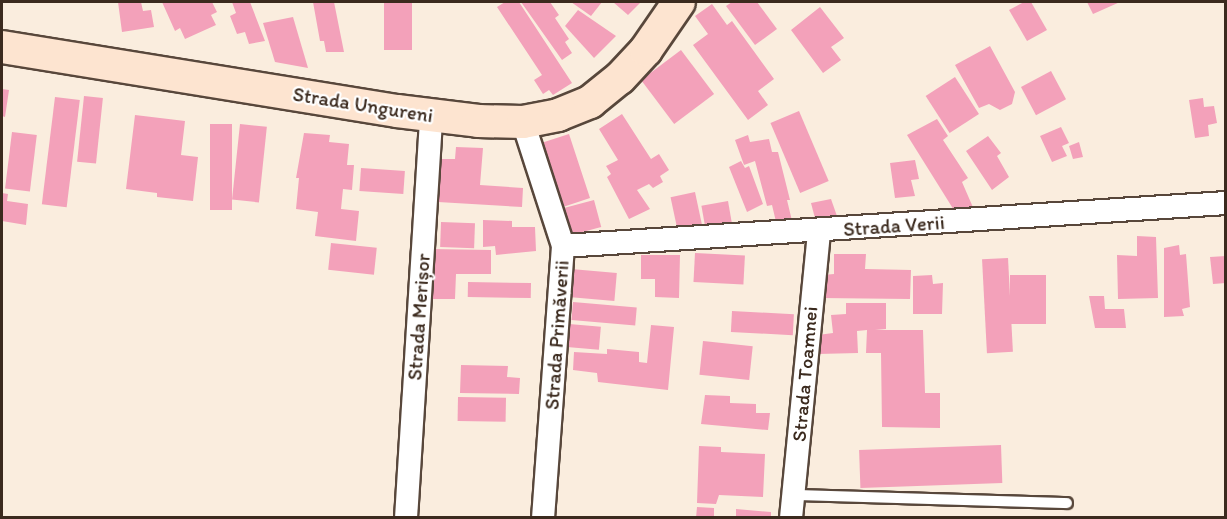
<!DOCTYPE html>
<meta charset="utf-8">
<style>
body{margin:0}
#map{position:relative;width:1227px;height:519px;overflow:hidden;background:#faedde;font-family:Itim,sans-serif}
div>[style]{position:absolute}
.building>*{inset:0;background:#f3a1ba;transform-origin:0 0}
.roads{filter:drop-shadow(2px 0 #58473b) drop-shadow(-2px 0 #58473b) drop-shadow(0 2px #58473b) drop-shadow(0 -2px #58473b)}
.service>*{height:10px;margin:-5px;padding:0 5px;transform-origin:5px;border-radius:5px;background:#fff}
.minor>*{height:22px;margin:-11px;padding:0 11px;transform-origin:11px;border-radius:11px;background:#fff}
.secondary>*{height:32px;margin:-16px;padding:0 16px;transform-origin:16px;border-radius:16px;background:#fde4d0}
span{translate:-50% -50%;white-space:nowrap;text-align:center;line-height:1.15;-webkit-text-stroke:4.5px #fff;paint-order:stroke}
.street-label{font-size:20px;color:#3b2a1e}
.frame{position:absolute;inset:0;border:3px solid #3b2a1e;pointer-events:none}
</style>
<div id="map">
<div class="building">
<i style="clip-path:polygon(118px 2px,141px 2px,143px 11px,151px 10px,154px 27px,122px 32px)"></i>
<i style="clip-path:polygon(162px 2px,212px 2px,217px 12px,211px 15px,216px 25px,185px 39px,180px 28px,175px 31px)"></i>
<i style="clip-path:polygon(232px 2px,250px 2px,265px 41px,249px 44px,245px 32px,237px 34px,230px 16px,236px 13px)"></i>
<i style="clip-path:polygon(313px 2px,334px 2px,344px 52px,326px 52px,324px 41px,320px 41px)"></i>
<i style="left:384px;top:2px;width:28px;height:48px"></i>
<i style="clip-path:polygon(505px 2px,519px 2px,572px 83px,553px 95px,549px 90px,543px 94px,534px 80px,542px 75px,497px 7px)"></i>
<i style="clip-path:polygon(521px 2px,550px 2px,559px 15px,555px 18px,569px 39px,565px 42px,572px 53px,562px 60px)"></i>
<i style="clip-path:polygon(571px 2px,602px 2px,591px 16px)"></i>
<i style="clip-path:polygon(613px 2px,641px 2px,628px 15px)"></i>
<i style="clip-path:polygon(732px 2px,757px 2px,777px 29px,755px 45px,726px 6px)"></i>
<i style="clip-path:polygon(1024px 2px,1031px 2px,1047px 30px,1027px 41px,1009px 10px)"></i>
<i style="clip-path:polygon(1087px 2px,1120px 2px,1093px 14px)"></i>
<i style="clip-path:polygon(712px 4px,727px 25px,732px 21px,774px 79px,758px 91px,768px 105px,748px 120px,693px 45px,708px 34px,695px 16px)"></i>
<i style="clip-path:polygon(820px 7px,844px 38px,831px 47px,841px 60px,823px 73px,791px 30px)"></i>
<i style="clip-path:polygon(578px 10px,616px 36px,594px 58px,565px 26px)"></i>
<i style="clip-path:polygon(293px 17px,308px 68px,275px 62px,263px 23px)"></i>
<i style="clip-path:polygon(990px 46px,1015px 92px,1012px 104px,1000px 110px,989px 104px,979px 108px,955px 65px)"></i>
<i style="left:681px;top:50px;width:55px;height:50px;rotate:53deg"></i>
<i style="left:1051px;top:71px;width:32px;height:34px;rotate:62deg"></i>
<i style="left:955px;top:77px;width:44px;height:35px;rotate:57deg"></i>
<i style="clip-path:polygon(2px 89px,9px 90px,5px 117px,2px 116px)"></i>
<i style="left:84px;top:96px;width:19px;height:66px;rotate:6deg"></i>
<i style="left:55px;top:97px;width:25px;height:108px;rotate:7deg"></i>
<i style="clip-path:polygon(1203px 98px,1204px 107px,1214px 106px,1217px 123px,1208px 125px,1209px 136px,1195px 138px,1189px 100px)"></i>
<i style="left:799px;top:111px;width:76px;height:31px;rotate:67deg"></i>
<i style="clip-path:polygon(622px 114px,651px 159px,659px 154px,669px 170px,660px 176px,663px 182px,653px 188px,649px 184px,637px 190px,650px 209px,629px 219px,607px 177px,611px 174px,606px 166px,618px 160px,599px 129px)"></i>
<i style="clip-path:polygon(135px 115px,185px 121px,181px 155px,198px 157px,193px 201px,157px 197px,157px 193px,126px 189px)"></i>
<i style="clip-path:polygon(937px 119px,948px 136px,943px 140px,968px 178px,962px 182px,975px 212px,957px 215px,907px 135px)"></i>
<i style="left:210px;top:124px;width:22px;height:86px"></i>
<i style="left:240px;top:124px;width:27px;height:76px;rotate:6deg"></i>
<i style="clip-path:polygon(1061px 127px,1069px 143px,1062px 146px,1067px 156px,1052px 162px,1040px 136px)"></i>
<i style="left:12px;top:132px;width:25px;height:57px;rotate:7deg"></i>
<i style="clip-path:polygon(304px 133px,330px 135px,329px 142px,349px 144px,347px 165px,354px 165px,352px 190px,343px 189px,341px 209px,359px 211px,356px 241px,315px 236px,318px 212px,296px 209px,299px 178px,296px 178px)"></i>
<i style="clip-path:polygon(569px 134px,590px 198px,563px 207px,555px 180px,548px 183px,535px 145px)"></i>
<i style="clip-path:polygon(748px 135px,750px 142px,769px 139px,772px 152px,778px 152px,790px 200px,787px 200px,793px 225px,777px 226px,772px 205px,767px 206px,755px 161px,744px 165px,735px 140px)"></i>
<i style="clip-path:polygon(988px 136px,1001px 153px,997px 156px,1009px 177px,992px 190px,966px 151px)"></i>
<i style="clip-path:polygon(1079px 142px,1083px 157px,1073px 159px,1069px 146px)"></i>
<i style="clip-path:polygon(456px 147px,483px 148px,480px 185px,523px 188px,522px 207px,438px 202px,441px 159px,455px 159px)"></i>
<i style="clip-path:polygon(915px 160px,919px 179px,911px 180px,915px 196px,895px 198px,890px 163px)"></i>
<i style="clip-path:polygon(741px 161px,745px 168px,749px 166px,763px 204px,747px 212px,729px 167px)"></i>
<i style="left:361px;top:168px;width:44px;height:23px;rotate:4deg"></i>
<i style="left:695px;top:192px;width:33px;height:25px;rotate:78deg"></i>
<i style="clip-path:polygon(2px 193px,8px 194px,7px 201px,28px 204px,26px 225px,2px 221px)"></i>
<i style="clip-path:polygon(831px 199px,838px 219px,816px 222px,811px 203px)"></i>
<i style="left:594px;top:200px;width:28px;height:33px;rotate:75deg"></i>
<i style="left:728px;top:201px;width:22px;height:27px;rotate:80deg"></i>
<i style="clip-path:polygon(483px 220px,512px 221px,512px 227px,535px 227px,536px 251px,496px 255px,495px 246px,483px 247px)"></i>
<i style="left:441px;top:222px;width:34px;height:25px;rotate:2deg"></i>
<i style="clip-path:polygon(1137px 236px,1156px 237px,1158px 298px,1118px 299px,1117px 255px,1137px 256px)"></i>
<i style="left:331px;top:243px;width:46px;height:27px;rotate:6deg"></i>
<i style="clip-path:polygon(1179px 245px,1180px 255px,1186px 254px,1190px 307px,1182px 309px,1184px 316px,1164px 317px,1164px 248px)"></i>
<i style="clip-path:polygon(430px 249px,491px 250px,491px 274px,456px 274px,455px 299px,429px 299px)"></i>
<i style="left:695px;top:253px;width:50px;height:29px;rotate:3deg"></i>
<i style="clip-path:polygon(834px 254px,866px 254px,865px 269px,911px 270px,910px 299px,821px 298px,823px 275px,834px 274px)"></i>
<i style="clip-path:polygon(641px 255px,680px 255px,679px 298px,655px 297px,655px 279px,641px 279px)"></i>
<i style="clip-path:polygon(1226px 256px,1226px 283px,1213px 284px,1210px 257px)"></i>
<i style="left:1008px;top:258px;width:94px;height:26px;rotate:87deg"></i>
<i style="left:571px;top:269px;width:46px;height:28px;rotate:5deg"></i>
<i style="clip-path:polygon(932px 275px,933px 284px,943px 283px,942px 314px,913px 314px,913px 276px)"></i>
<i style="left:1046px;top:275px;width:49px;height:36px;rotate:90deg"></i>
<i style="left:468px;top:282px;width:63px;height:15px;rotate:1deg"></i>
<i style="clip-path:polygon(1089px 296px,1104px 296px,1105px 309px,1124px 309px,1126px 328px,1095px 328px)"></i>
<i style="left:573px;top:302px;width:64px;height:18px;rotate:5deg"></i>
<i style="clip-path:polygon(846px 303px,886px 303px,886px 329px,875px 330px,923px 330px,925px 393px,940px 393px,940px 428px,882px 427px,881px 353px,866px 353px,867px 330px,857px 331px,858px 353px,818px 354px,818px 335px,833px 333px,831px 315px,846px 314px)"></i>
<i style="left:732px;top:311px;width:62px;height:21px;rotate:3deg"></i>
<i style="left:569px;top:324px;width:32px;height:23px;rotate:5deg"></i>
<i style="clip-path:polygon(651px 325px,674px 327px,668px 390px,598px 382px,597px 373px,573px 370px,574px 352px,607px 354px,607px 349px,639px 352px,639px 362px,647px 363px)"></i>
<i style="left:703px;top:341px;width:50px;height:34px;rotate:6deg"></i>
<i style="clip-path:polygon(461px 365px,508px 366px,507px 377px,520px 378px,519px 394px,460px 393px)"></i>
<i style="clip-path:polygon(705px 395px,730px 396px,730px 403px,756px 404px,756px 413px,770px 413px,768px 430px,701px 424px)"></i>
<i style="left:458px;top:397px;width:48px;height:24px;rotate:1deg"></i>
<i style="left:1001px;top:445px;width:38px;height:142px;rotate:88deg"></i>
<i style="clip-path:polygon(699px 446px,721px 447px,721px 452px,765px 454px,763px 497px,719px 495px,716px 504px,697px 503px)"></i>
<i style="clip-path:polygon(697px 507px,714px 508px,714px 518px,696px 518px)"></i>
<i style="clip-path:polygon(736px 509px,771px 512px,771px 518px,736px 518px)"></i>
</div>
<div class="roads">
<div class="service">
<i style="left:794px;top:495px;width:273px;rotate:1.7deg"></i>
</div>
<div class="minor">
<i style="left:523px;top:122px;width:130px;rotate:72.1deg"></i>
<i style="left:563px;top:246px;width:273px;rotate:94.2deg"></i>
<i style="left:563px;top:246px;width:664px;rotate:-3.71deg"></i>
<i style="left:406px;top:518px;width:403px;rotate:-86.4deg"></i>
<i style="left:791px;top:518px;width:288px;rotate:-84.4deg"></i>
</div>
<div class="secondary">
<i style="left:2px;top:47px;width:400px;rotate:9.2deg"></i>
<i style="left:397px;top:111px;width:82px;rotate:7deg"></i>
<i style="left:478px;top:121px;width:45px;rotate:1.3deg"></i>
<i style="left:523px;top:122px;width:36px;rotate:-11deg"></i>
<i style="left:558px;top:115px;width:35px;rotate:-22deg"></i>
<i style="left:590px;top:102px;width:38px;rotate:-39deg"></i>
<i style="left:620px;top:78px;width:38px;rotate:-47deg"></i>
<i style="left:646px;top:50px;width:58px;rotate:-55.5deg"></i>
</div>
</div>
<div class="street-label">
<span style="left:363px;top:105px;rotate:9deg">Strada Ungureni</span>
<span style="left:894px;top:226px;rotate:-4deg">Strada Verii</span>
<span style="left:419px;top:317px;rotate:-86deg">Strada Merișor</span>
<span style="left:557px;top:335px;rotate:-86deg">Strada Primăverii</span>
<span style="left:805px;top:374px;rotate:-85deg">Strada Toamnei</span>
</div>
<div class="frame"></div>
</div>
